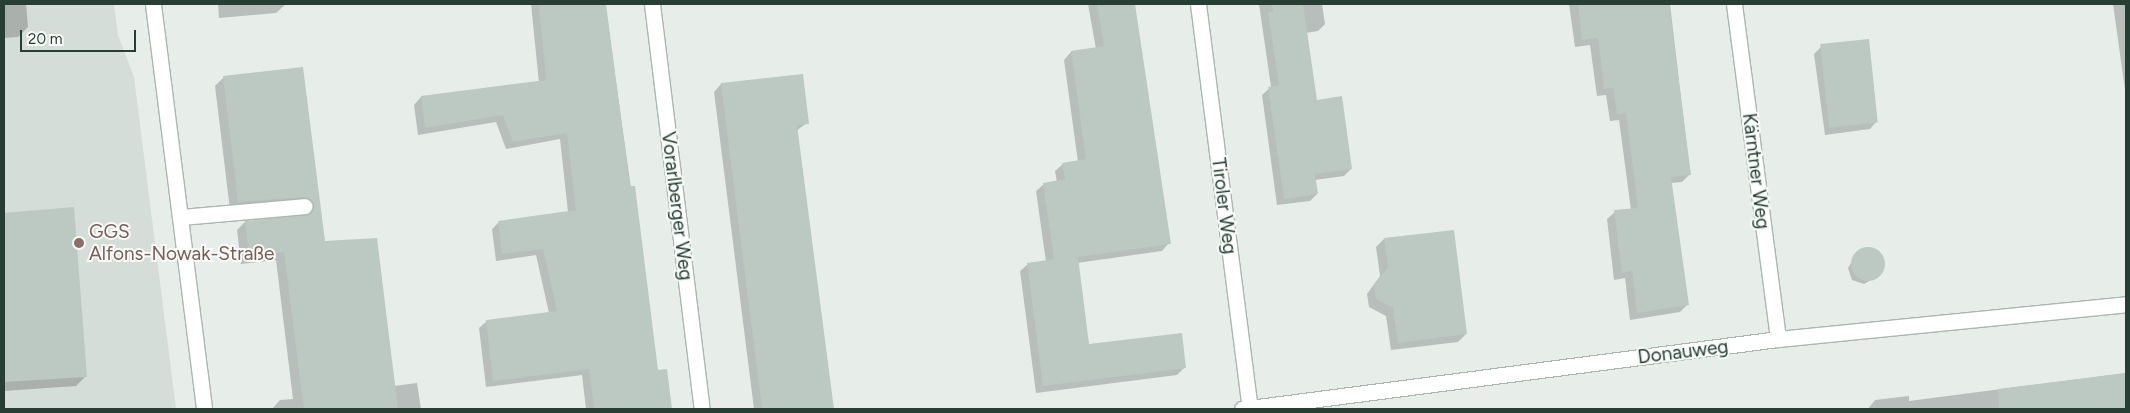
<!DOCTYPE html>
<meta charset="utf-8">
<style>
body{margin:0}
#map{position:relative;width:2130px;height:413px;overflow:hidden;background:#e7eeea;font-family:Figtree,sans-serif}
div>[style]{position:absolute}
.built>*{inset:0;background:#d5ddd8}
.shadow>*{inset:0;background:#0003}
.building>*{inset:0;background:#bcc8c2;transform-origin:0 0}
.round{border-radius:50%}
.roads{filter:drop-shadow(1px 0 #aab6b0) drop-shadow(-1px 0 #aab6b0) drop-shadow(0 1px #aab6b0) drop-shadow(0 -1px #aab6b0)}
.service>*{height:15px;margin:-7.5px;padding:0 7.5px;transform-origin:7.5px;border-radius:7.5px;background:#fff}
.minor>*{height:15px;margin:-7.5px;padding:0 7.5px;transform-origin:7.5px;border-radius:7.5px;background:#fff}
.dots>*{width:14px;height:14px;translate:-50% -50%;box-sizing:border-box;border:2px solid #f7faf8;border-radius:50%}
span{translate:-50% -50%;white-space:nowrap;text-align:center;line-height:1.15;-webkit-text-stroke:4px #f7faf8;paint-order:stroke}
.street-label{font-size:19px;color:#273e35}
.education-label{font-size:19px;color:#785e54}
.left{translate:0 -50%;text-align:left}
.frame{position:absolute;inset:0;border:5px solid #273e35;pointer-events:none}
.scale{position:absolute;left:20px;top:30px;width:116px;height:22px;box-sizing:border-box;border:2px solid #273e35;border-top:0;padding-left:6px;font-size:15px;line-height:18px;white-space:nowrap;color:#273e35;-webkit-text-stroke:4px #f7faf8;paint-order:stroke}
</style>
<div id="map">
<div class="built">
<i style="clip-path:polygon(4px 4px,114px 4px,118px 35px,134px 77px,176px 409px,4px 409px)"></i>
</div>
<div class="shadow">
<i style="clip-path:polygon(4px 4px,26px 4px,28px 27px,18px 37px,4px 38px)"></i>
<i style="clip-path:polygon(218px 4px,286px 4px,276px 13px,219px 18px)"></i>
<i style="clip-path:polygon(531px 4px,605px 4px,657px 372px,669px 409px,586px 409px,582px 375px,486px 387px,479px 328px,487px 321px,549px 313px,536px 255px,496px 261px,492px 229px,499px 222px,568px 212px,560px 139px,506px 149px,496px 122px,418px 135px,414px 105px,421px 97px,539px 83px)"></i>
<i style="clip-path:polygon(1088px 4px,1134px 4px,1169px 243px,1162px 251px,1077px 263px,1088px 345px,1185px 367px,1177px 375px,1036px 393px,1020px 271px,1028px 264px,1046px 262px,1036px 191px,1044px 184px,1057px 182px,1055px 171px,1063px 164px,1078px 162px,1064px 60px,1071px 52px,1096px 49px)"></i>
<i style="clip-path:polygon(1259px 4px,1322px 4px,1325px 24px,1318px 31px,1306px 33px,1316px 101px,1351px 169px,1344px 176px,1315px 180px,1317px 194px,1310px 201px,1277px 205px,1262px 95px,1271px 87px)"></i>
<i style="clip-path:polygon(1569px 4px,1670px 4px,1690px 174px,1682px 182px,1671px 183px,1687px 305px,1680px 312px,1630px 320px,1625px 278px,1614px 280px,1607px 219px,1615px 212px,1631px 210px,1619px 120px,1610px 121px,1606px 95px,1597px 96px,1590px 45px,1575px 47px)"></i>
<i style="clip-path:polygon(2113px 4px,2126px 4px,2126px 97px)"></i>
<i style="clip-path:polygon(1821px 47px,1876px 122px,1870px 129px,1825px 135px,1814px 54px)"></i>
<i style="clip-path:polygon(302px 68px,324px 242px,394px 386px,417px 383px,421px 409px,272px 409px,280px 400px,293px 399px,276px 260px,241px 264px,237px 230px,245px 222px,306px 217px,306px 213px,295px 204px,230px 210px,215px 86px,223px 78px)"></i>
<i style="clip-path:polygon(721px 84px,807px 123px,796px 131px,832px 409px,754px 409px,714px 92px)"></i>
<i style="clip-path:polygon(73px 208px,85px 377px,76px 386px,4px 391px,4px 214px)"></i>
<i style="clip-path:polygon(1384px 239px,1466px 334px,1458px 342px,1391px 350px,1386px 316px,1369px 307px,1367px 294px,1380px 276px,1376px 247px)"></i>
<i style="clip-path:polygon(1860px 249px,1879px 251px,1884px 263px,1880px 275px,1864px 284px,1852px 280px,1848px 268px)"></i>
<i style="clip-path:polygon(2126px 373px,2126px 409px,1868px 409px,1875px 400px,1909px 396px,1909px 401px)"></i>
</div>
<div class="building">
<i style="clip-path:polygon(539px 4px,606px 4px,630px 186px,635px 186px,658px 370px,667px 369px,672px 409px,594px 409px,589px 369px,493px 381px,486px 320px,557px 311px,543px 249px,502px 254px,498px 221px,576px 210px,567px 133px,513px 142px,503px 115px,425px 128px,421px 96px,546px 80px)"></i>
<i style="clip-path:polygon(1097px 4px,1135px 4px,1171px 244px,1078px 257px,1089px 344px,1182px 333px,1186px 368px,1043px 386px,1027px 263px,1054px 259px,1043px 183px,1065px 179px,1062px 163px,1086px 159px,1071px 51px,1104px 46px)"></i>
<i style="clip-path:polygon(1272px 4px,1303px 4px,1317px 100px,1342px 96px,1352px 169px,1315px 174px,1318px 194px,1284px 199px,1268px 87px,1279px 85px,1268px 12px,1273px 11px)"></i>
<i style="clip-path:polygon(1578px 4px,1669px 4px,1691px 175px,1671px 177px,1689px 305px,1637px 313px,1632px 271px,1622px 273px,1614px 210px,1638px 208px,1626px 113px,1617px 114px,1613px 88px,1604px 89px,1598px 38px,1582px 40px)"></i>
<i style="left:1869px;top:39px;width:84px;height:49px;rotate:84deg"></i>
<i style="clip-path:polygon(303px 67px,325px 241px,377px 238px,398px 409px,304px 409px,284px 252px,249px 257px,245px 221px,306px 215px,313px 210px,314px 205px,304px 197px,238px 202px,223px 76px)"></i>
<i style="clip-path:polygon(803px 74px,809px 124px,797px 125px,834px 409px,762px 409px,721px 83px)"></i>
<i style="clip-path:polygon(74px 207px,87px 377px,4px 382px,4px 213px)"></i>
<i style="clip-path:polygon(1454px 230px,1467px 334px,1398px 343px,1393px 308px,1376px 299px,1374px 285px,1388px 267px,1384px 238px)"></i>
<i class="round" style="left:1851px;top:247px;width:34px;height:34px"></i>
<i style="clip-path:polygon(2126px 373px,2126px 409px,1999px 409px,1998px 389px)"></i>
</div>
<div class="roads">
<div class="service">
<i style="left:180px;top:217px;width:125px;rotate:-5deg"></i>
</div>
<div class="minor">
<i style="left:153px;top:4px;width:408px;rotate:82.8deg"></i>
<i style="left:652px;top:4px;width:408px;rotate:83deg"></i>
<i style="left:1198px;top:4px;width:407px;rotate:82.7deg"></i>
<i style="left:1734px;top:4px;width:338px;rotate:82.5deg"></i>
<i style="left:1242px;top:409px;width:541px;rotate:-7.44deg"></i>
<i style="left:1778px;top:339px;width:350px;rotate:-5.7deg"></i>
</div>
</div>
<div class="dots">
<i style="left:79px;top:243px;background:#8d6e63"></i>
</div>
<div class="street-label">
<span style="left:1756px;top:171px;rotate:83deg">Kärntner Weg</span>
<span style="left:677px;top:206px;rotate:83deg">Vorarlberger Weg</span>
<span style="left:1224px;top:206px;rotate:83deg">Tiroler Weg</span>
<span style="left:1683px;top:352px;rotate:-7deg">Donauweg</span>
</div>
<div class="education-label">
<span class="left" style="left:89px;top:243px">GGS<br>Alfons-Nowak-Straße</span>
</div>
<div class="frame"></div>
<div class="scale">20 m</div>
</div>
